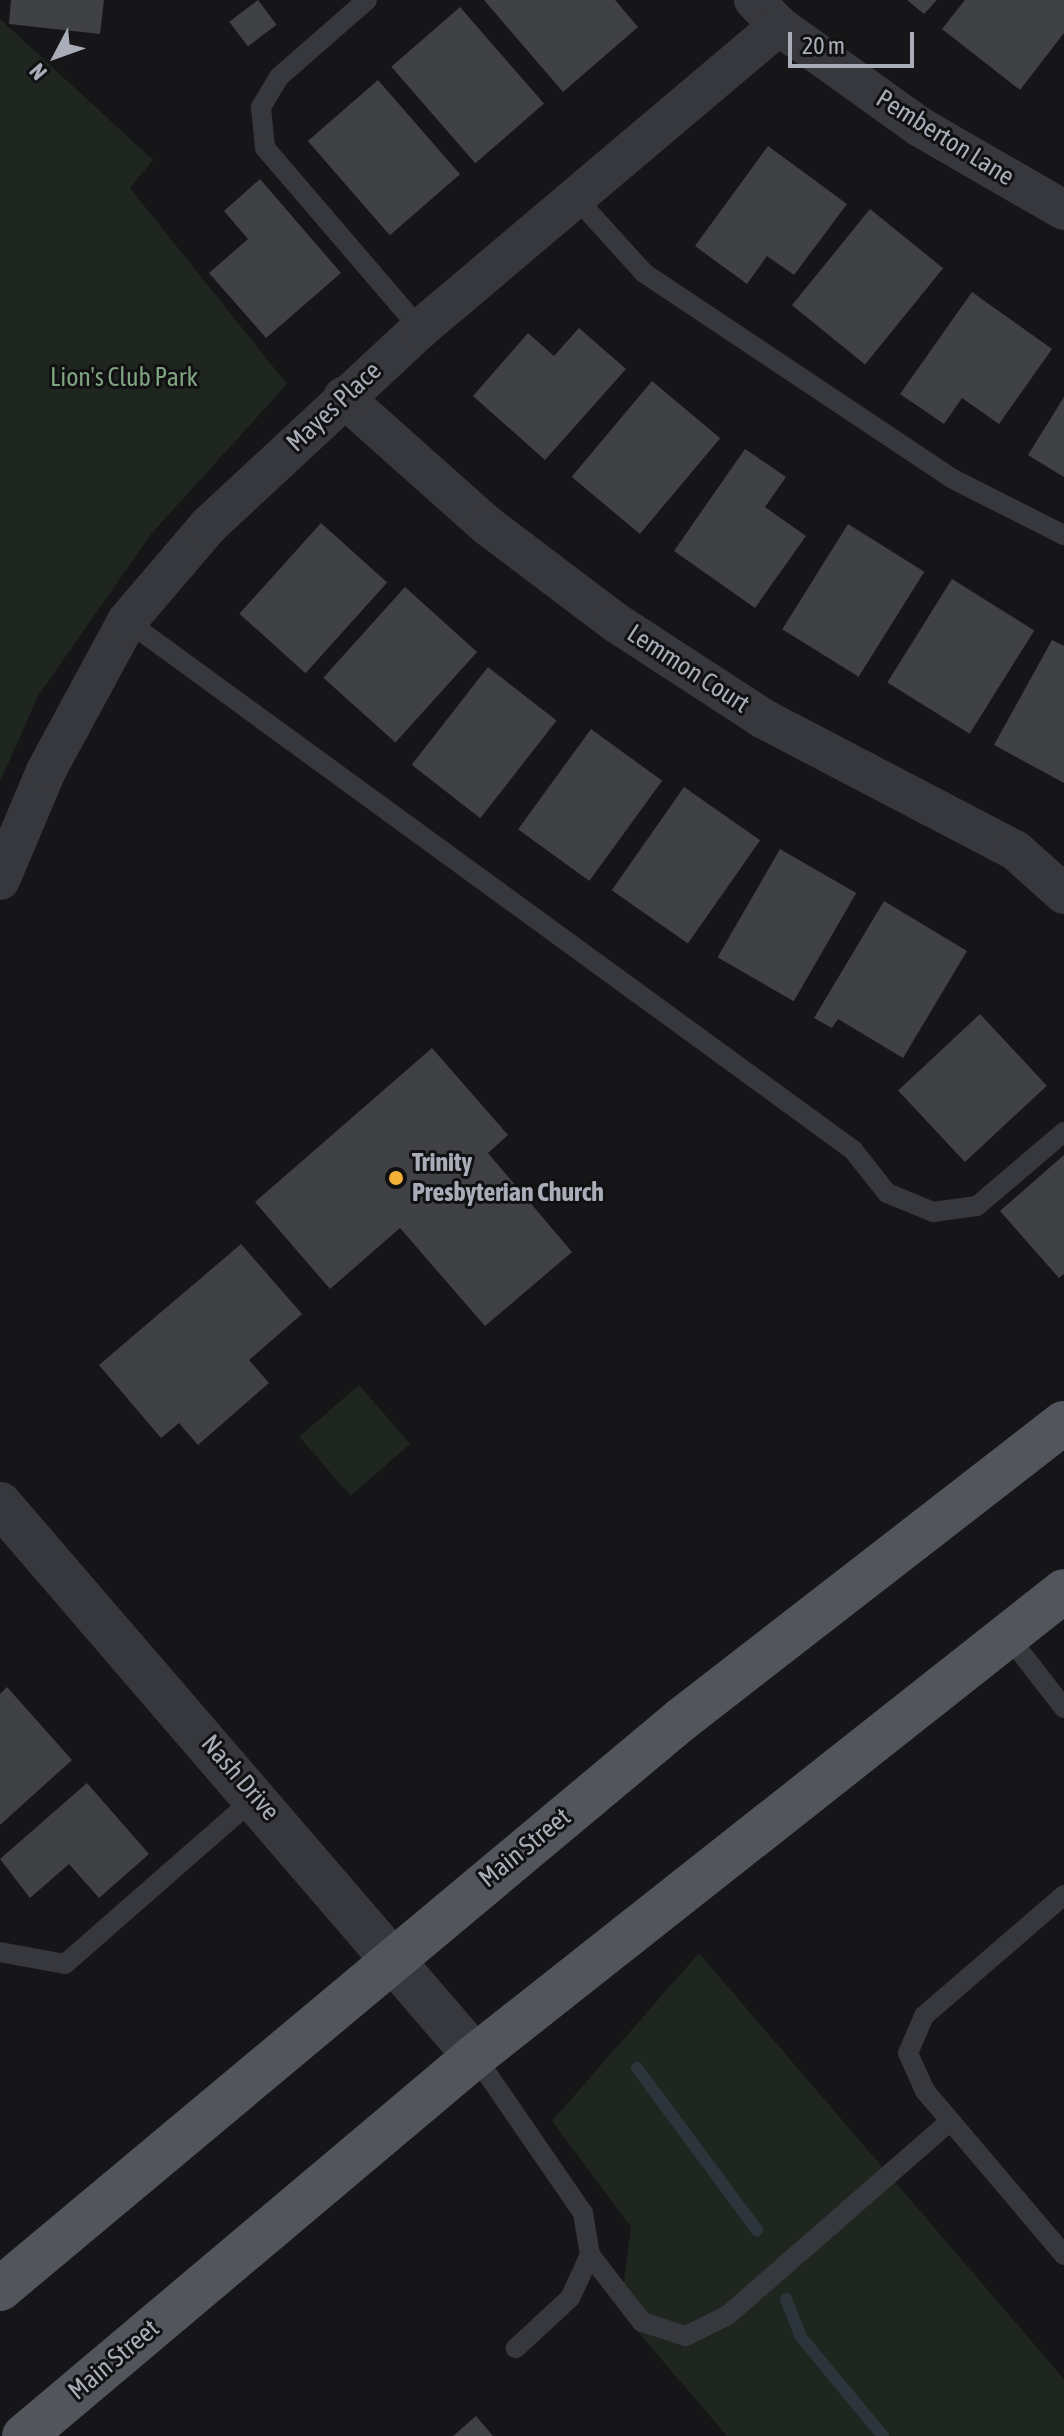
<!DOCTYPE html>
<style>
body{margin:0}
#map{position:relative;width:1064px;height:2436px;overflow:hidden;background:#161618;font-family:"Asap Condensed",sans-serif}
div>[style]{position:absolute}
.green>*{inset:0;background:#1e261f;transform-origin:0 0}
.stream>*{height:12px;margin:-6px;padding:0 6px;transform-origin:6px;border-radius:6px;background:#2c353c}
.building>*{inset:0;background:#404145;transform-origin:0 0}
.service>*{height:20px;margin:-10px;padding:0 10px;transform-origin:10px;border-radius:10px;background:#37383d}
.minor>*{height:40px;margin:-20px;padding:0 20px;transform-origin:20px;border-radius:20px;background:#37383d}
.tertiary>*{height:44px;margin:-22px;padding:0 22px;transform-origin:22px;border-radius:22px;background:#37383d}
.primary>*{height:44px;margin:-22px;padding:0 22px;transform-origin:22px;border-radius:22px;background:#53555c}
.dots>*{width:22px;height:22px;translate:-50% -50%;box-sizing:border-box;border:4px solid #111113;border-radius:50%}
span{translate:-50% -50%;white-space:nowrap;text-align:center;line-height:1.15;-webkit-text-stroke:6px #111113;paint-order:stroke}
.street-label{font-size:26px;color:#a8adb8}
.park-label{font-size:26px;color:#7fa381}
.poi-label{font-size:26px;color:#a8adb8;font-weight:700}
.left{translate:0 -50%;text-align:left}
.north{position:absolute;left:16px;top:16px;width:80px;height:80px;-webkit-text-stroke:6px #111113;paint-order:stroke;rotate:229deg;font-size:22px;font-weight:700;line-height:32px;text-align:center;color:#a8adb8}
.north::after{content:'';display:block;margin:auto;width:28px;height:36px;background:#a8adb8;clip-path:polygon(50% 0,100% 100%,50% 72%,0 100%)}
.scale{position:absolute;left:788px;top:32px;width:126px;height:36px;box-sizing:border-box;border:4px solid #a8adb8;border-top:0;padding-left:10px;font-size:24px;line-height:28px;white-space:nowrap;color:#a8adb8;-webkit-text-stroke:6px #111113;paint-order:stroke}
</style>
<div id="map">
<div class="green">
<i style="clip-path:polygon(0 19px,153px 160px,130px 188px,287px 384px,152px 533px,38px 696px,0 782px)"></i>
<i style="left:359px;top:1385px;width:78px;height:79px;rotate:49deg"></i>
<i style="clip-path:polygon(699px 1953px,1064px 2379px,1064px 2436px,727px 2436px,620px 2311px,631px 2227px,552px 2121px)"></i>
</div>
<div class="stream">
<i style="left:637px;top:2068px;width:202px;rotate:53.5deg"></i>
<i style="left:786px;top:2299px;width:41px;rotate:68.5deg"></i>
<i style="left:801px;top:2337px;width:129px;rotate:50.4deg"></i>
</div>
<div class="building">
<i style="clip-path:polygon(11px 0,104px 0,100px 34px,9px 24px)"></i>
<i style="left:258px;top:0;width:31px;height:36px;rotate:53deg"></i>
<i style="clip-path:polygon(484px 0,615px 0,638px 27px,563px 92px)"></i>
<i style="clip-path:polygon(907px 0,937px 0,924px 14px)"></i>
<i style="clip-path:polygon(965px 0,1064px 0,1064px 33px,1020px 90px,942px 29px)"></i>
<i style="left:460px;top:7px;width:128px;height:91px;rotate:49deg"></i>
<i style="left:378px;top:80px;width:125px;height:93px;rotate:49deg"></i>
<i style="clip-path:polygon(768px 146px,847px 204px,794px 275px,767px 256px,747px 284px,695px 246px)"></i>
<i style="clip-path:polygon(260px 179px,341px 273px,266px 338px,209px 273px,248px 239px,224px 211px)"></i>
<i style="left:870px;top:209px;width:94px;height:124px;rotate:39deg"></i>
<i style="clip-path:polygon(972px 292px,1052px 349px,999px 424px,962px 398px,944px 424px,900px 394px)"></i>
<i style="clip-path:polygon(579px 328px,626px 369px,545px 460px,473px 396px,528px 333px,554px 356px)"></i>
<i style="left:652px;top:381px;width:89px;height:125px;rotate:40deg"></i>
<i style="clip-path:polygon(1064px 397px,1064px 477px,1028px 455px)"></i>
<i style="clip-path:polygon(745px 449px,786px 477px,765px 507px,806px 536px,755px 608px,674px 551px)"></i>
<i style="left:321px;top:523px;width:89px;height:122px;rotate:42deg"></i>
<i style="left:848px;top:524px;width:90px;height:124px;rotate:32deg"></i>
<i style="left:952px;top:579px;width:97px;height:122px;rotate:32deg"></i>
<i style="left:405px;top:587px;width:97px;height:122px;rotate:42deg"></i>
<i style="clip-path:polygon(1052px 640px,1064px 646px,1064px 783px,994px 745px)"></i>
<i style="left:488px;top:667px;width:87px;height:124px;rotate:38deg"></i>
<i style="left:591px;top:729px;width:88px;height:124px;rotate:36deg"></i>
<i style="left:684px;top:787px;width:93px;height:126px;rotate:35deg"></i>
<i style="left:780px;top:849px;width:88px;height:125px;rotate:30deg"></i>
<i style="clip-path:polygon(884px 901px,967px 951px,903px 1058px,838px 1019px,832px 1028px,814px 1018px)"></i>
<i style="left:980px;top:1014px;width:98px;height:112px;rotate:47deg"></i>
<i style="clip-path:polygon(432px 1048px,508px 1135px,488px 1153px,572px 1252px,485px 1326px,400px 1228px,330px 1289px,255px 1202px)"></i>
<i style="clip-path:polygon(1064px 1155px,1064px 1274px,1059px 1278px,1000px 1211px)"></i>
<i style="clip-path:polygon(241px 1244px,302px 1314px,249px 1360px,269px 1383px,198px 1445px,179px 1423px,161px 1438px,99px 1365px)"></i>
<i style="clip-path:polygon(7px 1687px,72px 1760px,0 1825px,0 1694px)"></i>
<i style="clip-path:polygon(87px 1783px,149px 1854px,99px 1898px,69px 1864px,30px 1898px,0 1859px)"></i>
<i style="clip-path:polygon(476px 2416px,493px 2436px,453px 2436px)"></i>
</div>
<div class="service">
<i style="left:367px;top:0;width:117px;rotate:138.8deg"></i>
<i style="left:279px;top:77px;width:35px;rotate:121deg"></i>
<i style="left:261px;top:107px;width:41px;rotate:84.4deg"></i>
<i style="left:265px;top:148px;width:238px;rotate:49.4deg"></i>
<i style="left:577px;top:199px;width:100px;rotate:47.8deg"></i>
<i style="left:644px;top:273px;width:369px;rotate:33.7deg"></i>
<i style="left:951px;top:478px;width:127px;rotate:26.8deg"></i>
<i style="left:127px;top:621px;width:898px;rotate:36.08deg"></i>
<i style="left:853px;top:1150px;width:55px;rotate:51.7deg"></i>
<i style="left:887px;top:1193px;width:50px;rotate:22.4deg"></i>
<i style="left:933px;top:1212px;width:44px;rotate:-7.8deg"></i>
<i style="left:977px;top:1206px;width:114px;rotate:-40.4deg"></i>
<i style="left:1008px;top:1636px;width:91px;rotate:52.1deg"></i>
<i style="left:1064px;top:1895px;width:185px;rotate:139.2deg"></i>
<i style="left:924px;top:2016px;width:40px;rotate:113.4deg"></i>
<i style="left:908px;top:2053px;width:42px;rotate:65.9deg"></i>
<i style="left:925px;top:2091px;width:215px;rotate:49.7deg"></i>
<i style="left:0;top:1952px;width:66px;rotate:10.5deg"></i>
<i style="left:65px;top:1964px;width:255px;rotate:-41.2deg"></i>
<i style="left:475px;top:2056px;width:191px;rotate:55.5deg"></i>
<i style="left:583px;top:2213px;width:43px;rotate:80.5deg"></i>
<i style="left:590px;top:2255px;width:47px;rotate:114.9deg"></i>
<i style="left:570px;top:2298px;width:74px;rotate:137.2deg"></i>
<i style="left:590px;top:2255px;width:85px;rotate:52.2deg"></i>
<i style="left:642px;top:2322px;width:46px;rotate:17.7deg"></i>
<i style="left:686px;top:2336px;width:47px;rotate:-26.6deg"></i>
<i style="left:728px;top:2315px;width:295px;rotate:-41.1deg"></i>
</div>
<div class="minor">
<i style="left:754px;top:0;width:36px;rotate:46deg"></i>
<i style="left:779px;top:26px;width:173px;rotate:35.6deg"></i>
<i style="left:920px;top:127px;width:166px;rotate:30deg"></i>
<i style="left:343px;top:397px;width:194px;rotate:41.7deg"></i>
<i style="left:488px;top:526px;width:159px;rotate:37.1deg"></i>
<i style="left:615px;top:622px;width:176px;rotate:33.1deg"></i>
<i style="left:762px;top:718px;width:285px;rotate:27.6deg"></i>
<i style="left:1015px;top:850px;width:66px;rotate:41.9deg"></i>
<i style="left:0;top:880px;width:118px;rotate:-67.1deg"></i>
<i style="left:46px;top:771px;width:170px;rotate:-61.6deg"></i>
<i style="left:127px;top:621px;width:125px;rotate:-49.5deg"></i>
<i style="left:208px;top:526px;width:289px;rotate:-42.9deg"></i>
<i style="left:420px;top:329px;width:470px;rotate:-40.2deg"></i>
</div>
<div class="tertiary">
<i style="left:0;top:1504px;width:728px;rotate:49.29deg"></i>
</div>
<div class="primary">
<i style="left:0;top:2289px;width:889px;rotate:-39.89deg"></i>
<i style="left:682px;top:1719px;width:483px;rotate:-37.8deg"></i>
<i style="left:24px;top:2436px;width:590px;rotate:-40.12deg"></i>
<i style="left:475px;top:2056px;width:750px;rotate:-38.29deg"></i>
</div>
<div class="dots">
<i style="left:396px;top:1178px;background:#f2b134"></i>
</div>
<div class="street-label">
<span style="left:945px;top:138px;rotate:32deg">Pemberton Lane</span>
<span style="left:334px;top:407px;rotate:-43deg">Mayes Place</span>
<span style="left:688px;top:669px;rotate:33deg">Lemmon Court</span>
<span style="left:240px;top:1778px;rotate:49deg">Nash Drive</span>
<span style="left:525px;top:1848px;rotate:-39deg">Main Street</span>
<span style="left:114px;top:2360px;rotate:-40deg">Main Street</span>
</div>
<div class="park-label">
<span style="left:124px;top:378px">Lion's Club Park</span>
</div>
<div class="poi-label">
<span class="left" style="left:412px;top:1178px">Trinity<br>Presbyterian Church</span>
</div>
<div class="north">N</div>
<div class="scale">20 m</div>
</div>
